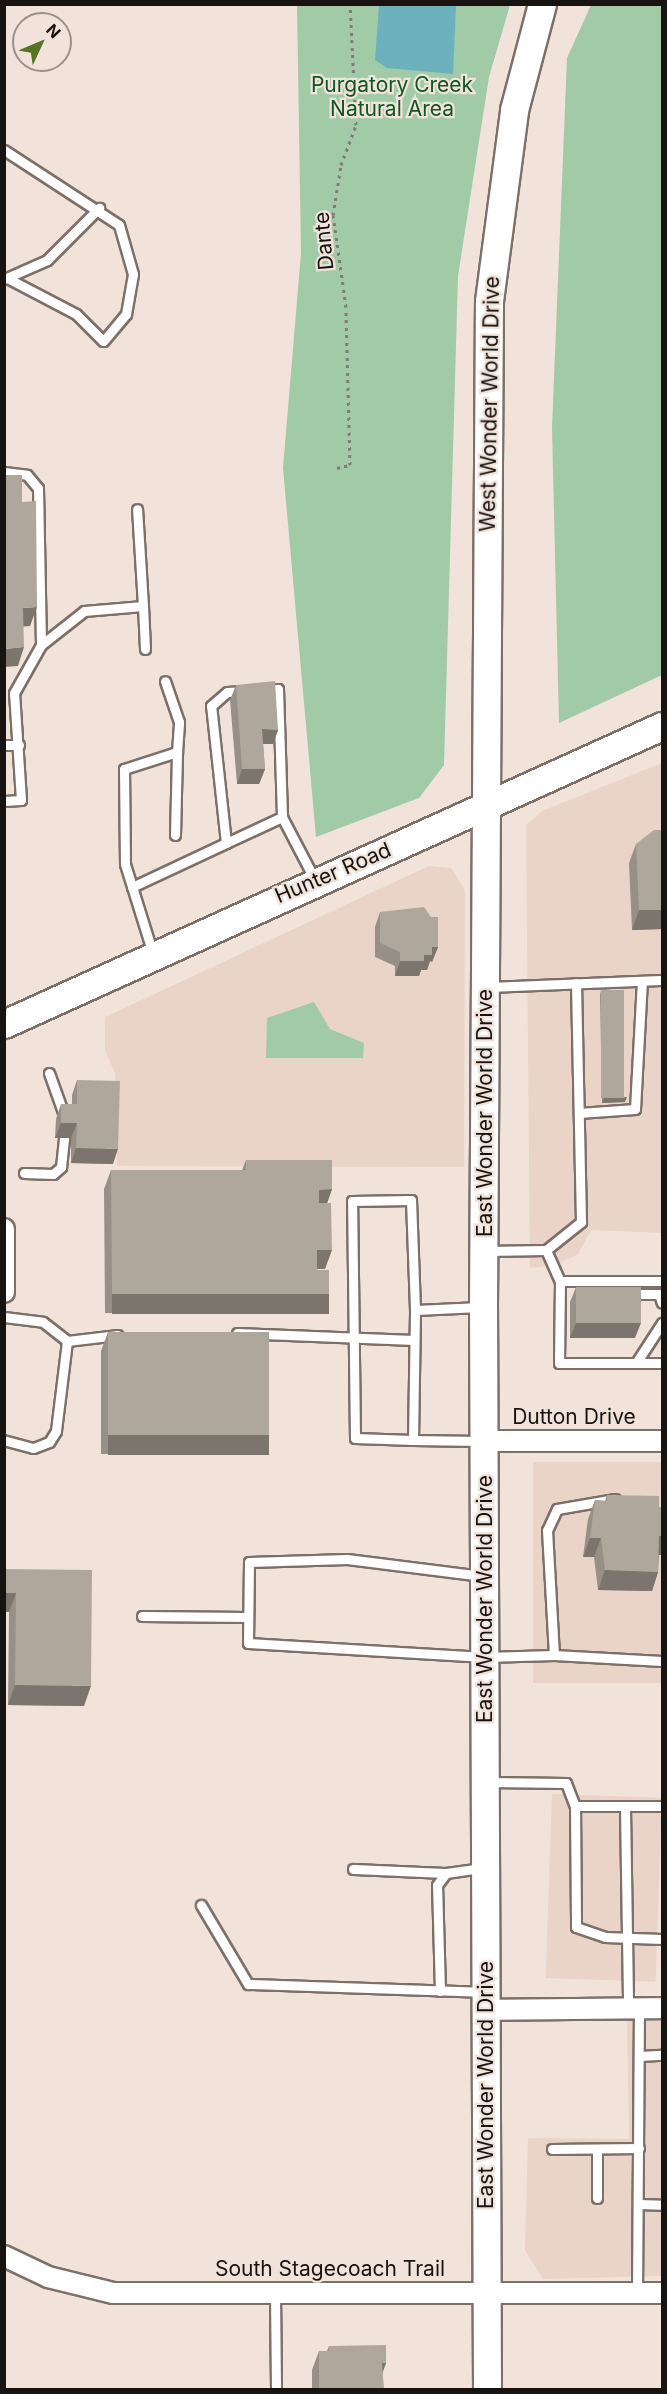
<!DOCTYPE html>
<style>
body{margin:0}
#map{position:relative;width:667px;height:2394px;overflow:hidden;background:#f1e3da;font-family:Inter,sans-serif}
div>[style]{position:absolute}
.built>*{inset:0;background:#e9d4c7;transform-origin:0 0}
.green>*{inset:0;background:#a1caa7}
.water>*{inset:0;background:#6db1be}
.path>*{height:3px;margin-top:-1.5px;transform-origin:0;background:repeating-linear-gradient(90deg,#847b75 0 3px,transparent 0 7.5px)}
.roads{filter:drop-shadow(2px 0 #7c7069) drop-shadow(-2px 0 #7c7069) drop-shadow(0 2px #7c7069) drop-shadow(0 -2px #7c7069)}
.lane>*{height:9px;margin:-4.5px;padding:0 4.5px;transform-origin:4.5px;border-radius:4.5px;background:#fff}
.street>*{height:20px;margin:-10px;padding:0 10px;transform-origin:10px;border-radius:10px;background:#fff}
.secondary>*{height:27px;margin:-13.5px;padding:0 13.5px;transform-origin:13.5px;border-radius:13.5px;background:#fff}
.wall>*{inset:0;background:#979086}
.shaded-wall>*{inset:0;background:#7b756d;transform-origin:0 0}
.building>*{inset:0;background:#b0a79c;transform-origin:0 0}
span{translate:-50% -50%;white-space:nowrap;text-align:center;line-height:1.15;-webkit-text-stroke:4.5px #f1e3da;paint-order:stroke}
.park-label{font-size:21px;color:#105525}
.street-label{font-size:21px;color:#171310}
.frame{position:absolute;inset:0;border:6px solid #171310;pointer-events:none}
.north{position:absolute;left:12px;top:12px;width:60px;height:60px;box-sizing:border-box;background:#f1e3da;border:2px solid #9a9089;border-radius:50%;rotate:46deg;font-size:16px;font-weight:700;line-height:24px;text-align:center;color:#171310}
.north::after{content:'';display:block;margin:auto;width:21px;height:27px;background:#587226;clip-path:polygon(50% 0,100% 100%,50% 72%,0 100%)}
</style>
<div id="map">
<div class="built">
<i style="clip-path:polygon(662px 763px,662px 1233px,591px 1230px,578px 1254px,556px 1265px,530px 1268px,526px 825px,542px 811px)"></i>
<i style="clip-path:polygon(429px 866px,451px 868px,465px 890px,464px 1167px,117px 1166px,115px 1073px,105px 1051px,105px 1017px)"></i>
<i style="left:533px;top:1462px;width:129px;height:221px"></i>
<i style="left:552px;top:1794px;width:110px;height:184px;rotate:2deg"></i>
<i style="clip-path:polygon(627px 2018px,662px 2018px,662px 2276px,543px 2279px,525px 2250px,528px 2138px,629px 2139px)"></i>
</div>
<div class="green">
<i style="clip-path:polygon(297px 5px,510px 5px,489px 77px,458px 276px,444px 765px,419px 798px,316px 837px,283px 468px,301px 253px)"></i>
<i style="clip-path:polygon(591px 5px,662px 5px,662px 675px,559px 723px,552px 428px,567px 58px)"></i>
<i style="clip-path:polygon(314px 1002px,330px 1029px,364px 1043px,363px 1058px,266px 1058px,267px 1018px)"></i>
</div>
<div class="water">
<i style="clip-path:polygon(379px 5px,456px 5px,453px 74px,387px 68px,375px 60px)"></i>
</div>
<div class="path">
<i style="left:337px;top:468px;width:13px;rotate:-13deg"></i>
<i style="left:350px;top:465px;width:158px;rotate:-91.5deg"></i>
<i style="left:346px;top:307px;width:93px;rotate:-98deg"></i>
<i style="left:333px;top:215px;width:51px;rotate:-80.9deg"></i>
<i style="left:341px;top:165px;width:43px;rotate:-69.4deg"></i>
<i style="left:356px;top:125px;width:121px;rotate:-92.8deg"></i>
</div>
<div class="roads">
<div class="lane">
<i style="left:4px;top:150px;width:137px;rotate:33.1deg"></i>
<i style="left:119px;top:225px;width:51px;rotate:74.1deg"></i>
<i style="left:133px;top:274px;width:41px;rotate:99.9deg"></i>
<i style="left:126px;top:314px;width:35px;rotate:130deg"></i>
<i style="left:103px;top:341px;width:38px;rotate:-135deg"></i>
<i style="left:76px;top:314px;width:78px;rotate:-152.4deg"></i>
<i style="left:4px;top:279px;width:47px;rotate:-23.8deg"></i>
<i style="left:47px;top:260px;width:74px;rotate:-45deg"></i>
<i style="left:4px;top:472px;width:23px;rotate:7deg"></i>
<i style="left:27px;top:475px;width:17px;rotate:50deg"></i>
<i style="left:38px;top:488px;width:157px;rotate:88.9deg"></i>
<i style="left:143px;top:606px;width:43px;rotate:87.3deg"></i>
<i style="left:264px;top:690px;width:14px;rotate:-4deg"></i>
<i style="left:278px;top:689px;width:128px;rotate:88.2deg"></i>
<i style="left:282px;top:817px;width:71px;rotate:62.4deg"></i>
<i style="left:4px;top:745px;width:15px"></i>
<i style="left:4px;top:801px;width:17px;rotate:-3deg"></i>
<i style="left:21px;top:800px;width:107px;rotate:-93.7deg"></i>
<i style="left:14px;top:693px;width:55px;rotate:-60.6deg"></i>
<i style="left:41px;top:645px;width:55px;rotate:-38.3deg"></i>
<i style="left:84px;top:611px;width:59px;rotate:-4.8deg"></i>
<i style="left:143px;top:606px;width:97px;rotate:-93.5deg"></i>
<i style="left:175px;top:835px;width:83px;rotate:-88.6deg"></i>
<i style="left:226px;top:843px;width:62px;rotate:-24.9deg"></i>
<i style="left:132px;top:887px;width:104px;rotate:-25.1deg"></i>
<i style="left:226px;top:843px;width:138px;rotate:-96.2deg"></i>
<i style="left:211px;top:706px;width:21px;rotate:-41deg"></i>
<i style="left:227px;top:692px;width:17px;rotate:-3deg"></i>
<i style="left:153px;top:954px;width:94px;rotate:-107.3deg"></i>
<i style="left:125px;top:864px;width:95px;rotate:-90.6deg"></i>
<i style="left:124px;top:769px;width:56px;rotate:-17.8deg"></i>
<i style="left:177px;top:752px;width:30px;rotate:-86deg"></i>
<i style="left:179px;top:722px;width:43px;rotate:-108.9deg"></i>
<i style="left:487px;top:987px;width:175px;rotate:-2.3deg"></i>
<i style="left:49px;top:1073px;width:45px;rotate:70.3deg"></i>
<i style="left:579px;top:1113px;width:56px;rotate:-4.1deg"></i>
<i style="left:635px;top:1109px;width:128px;rotate:-86.9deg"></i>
<i style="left:24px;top:1173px;width:29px;rotate:2deg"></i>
<i style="left:53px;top:1174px;width:11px;rotate:-41deg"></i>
<i style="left:61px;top:1167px;width:29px;rotate:-84deg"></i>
<i style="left:546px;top:1250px;width:34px;rotate:66deg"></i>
<i style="left:560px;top:1281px;width:82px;rotate:90.7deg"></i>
<i style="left:559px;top:1363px;width:103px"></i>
<i style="left:485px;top:1251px;width:61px;rotate:-0.9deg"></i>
<i style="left:546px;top:1250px;width:45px;rotate:-38.7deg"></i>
<i style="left:581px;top:1222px;width:239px;rotate:-91.2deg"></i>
<i style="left:560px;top:1281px;width:102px"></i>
<i style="left:629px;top:1294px;width:30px"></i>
<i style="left:659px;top:1294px;width:9px;rotate:72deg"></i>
<i style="left:4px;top:1317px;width:39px;rotate:7deg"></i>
<i style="left:43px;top:1322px;width:31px;rotate:38deg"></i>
<i style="left:67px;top:1341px;width:91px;rotate:97deg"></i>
<i style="left:56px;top:1431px;width:13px;rotate:122deg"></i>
<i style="left:49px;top:1442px;width:17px;rotate:159deg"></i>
<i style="left:33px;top:1448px;width:30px;rotate:-165deg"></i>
<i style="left:237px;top:1333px;width:177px;rotate:2.3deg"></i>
<i style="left:67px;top:1341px;width:51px;rotate:-6.7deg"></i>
<i style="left:636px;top:1363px;width:48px;rotate:-57deg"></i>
<i style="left:413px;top:1440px;width:58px;rotate:-178deg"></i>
<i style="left:355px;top:1438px;width:237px;rotate:-90.7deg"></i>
<i style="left:352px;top:1201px;width:59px;rotate:-1deg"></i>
<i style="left:411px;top:1200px;width:110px;rotate:87.9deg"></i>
<i style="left:480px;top:1441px;width:67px;rotate:-179.1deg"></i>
<i style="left:413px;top:1440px;width:130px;rotate:-89.1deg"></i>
<i style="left:415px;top:1310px;width:66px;rotate:-2.6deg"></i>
<i style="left:615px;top:1499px;width:59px;rotate:170.2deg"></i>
<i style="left:557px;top:1509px;width:23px;rotate:115deg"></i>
<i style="left:547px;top:1530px;width:125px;rotate:86.8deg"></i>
<i style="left:554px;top:1655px;width:108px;rotate:3.2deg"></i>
<i style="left:482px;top:1576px;width:136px;rotate:-172.8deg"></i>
<i style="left:347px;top:1559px;width:98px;rotate:178.2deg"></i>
<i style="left:249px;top:1562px;width:81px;rotate:90.7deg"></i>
<i style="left:248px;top:1643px;width:237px;rotate:3.4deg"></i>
<i style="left:485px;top:1657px;width:69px;rotate:-1.7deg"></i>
<i style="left:142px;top:1616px;width:106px;rotate:0.5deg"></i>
<i style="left:488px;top:1782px;width:78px;rotate:0.7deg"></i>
<i style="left:566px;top:1783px;width:25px;rotate:69deg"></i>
<i style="left:575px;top:1806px;width:121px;rotate:89.5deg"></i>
<i style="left:576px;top:1927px;width:31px;rotate:19deg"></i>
<i style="left:605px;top:1937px;width:57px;rotate:2deg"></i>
<i style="left:575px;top:1806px;width:87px"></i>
<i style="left:625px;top:1808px;width:200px;rotate:89.1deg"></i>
<i style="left:353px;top:1869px;width:93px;rotate:2.5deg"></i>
<i style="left:201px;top:1905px;width:92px;rotate:59.3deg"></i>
<i style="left:248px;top:1984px;width:235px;rotate:1.9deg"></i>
<i style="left:440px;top:1991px;width:106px;rotate:-91.6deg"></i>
<i style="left:437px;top:1885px;width:15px;rotate:-53deg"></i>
<i style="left:446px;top:1873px;width:35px;rotate:-8deg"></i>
<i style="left:640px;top:2056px;width:22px;rotate:-3deg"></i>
<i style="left:552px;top:2149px;width:87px;rotate:-0.7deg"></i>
<i style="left:597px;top:2198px;width:49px;rotate:-90deg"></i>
<i style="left:638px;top:2204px;width:24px;rotate:2deg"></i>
<i style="left:275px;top:2293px;width:97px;rotate:89.4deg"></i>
<i style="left:637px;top:2293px;width:285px;rotate:-89.6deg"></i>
</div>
<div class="street">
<i style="left:4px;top:1229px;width:63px;rotate:90deg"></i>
<i style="left:485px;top:1441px;width:177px"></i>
<i style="left:485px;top:2010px;width:177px;rotate:-0.6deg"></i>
<i style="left:4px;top:2256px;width:49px;rotate:25.5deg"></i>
<i style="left:48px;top:2277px;width:67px;rotate:13.8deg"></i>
<i style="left:113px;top:2293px;width:549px"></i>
</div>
<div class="secondary">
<i style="left:4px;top:1024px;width:722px;rotate:-24.37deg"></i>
<i style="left:487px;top:2390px;width:1083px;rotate:-90.21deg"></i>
<i style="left:483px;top:1307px;width:1006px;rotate:-89.66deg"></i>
<i style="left:489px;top:301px;width:193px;rotate:-82.5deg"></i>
<i style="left:514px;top:110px;width:110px;rotate:-75.2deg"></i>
</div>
</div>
<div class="wall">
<i style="clip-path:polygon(236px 685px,278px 730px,273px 744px,263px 744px,265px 769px,259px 784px,237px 784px,230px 700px)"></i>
<i style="clip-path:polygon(636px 844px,663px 929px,632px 930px,629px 863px)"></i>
<i style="clip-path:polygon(380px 912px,438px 947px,432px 962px,430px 961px,427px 970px,421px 970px,419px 976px,395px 976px,395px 966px,375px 957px,375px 927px)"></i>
<i style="clip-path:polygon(601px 990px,625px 1102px,602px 1103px,600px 995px)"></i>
<i style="clip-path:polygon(77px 1080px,113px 1164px,71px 1163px,71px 1138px,55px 1138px,56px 1119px,61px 1104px,72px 1104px,72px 1095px)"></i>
<i style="clip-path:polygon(246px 1160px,332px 1189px,327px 1203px,325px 1269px,317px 1269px,329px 1294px,322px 1313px,105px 1313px,104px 1189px,111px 1170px,242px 1170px)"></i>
<i style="clip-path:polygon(576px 1287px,635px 1338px,570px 1338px,570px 1302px)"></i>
<i style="clip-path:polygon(108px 1332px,262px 1455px,101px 1454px,101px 1351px)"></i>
<i style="clip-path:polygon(607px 1495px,659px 1507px,663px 1508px,663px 1550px,661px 1555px,659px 1555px,658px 1572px,652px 1591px,598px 1590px,594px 1557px,583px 1557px,588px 1519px,595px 1500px,605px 1501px)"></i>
<i style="clip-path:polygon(4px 1569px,84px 1706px,8px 1705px,9px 1612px,4px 1612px)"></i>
<i style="clip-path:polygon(329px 2346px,386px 2363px,382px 2374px,384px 2390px,312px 2390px,312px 2370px,319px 2351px,327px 2351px)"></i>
</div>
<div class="shaded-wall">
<i style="clip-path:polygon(37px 607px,30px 626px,16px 627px,23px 608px)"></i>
<i style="clip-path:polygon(24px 647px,18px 666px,4px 667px,4px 649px)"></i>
<i style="clip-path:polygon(262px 729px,278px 730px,273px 744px,257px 744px)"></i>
<i style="clip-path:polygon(242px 769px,265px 769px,259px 784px,237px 784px)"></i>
<i style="clip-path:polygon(639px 910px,663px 910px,663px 929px,632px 930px)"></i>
<i style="clip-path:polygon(432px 947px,438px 947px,432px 962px,430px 961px,427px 970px,421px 970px,419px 976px,395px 976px,400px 961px,424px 955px)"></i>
<i style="clip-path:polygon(627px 1097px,625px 1102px,602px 1103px,604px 1098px)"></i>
<i style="clip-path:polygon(61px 1123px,77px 1123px,71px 1138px,55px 1138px)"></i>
<i style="clip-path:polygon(76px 1148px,118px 1149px,113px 1164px,71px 1163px)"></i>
<i style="clip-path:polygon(332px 1189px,325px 1209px,312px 1209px,319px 1190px)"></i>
<i style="clip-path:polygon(317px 1250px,332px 1250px,325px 1269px,310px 1269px)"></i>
<i style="left:112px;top:1294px;width:217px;height:20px"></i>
<i style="clip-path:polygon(576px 1323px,641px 1323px,635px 1338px,570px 1338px)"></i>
<i style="left:108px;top:1435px;width:161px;height:20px"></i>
<i style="clip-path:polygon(659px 1536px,663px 1536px,663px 1550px,661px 1555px,652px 1555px)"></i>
<i style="clip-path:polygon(590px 1538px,601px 1538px,594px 1557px,583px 1557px)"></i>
<i style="clip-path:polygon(605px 1570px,658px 1572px,652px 1591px,598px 1590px)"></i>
<i style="clip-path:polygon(4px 1593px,16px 1593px,9px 1612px,4px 1612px)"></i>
<i style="clip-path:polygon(15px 1685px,91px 1686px,84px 1706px,8px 1705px)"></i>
<i style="clip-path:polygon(382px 2363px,386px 2363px,379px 2382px)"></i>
</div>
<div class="building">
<i style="clip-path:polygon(4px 475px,22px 475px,22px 502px,36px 501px,37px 607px,23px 608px,24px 647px,4px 649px)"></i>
<i style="clip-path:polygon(275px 681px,278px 730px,262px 729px,265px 769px,242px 769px,236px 685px)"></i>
<i style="clip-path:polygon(654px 830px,663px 830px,663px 910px,639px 910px,636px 844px)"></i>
<i style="clip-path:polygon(424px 907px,431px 917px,438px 917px,438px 947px,432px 947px,432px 955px,424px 955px,424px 961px,400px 961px,400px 952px,380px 943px,380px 912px)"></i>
<i style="left:601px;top:990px;width:23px;height:108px"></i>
<i style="clip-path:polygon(77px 1080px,120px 1081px,118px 1149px,76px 1148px,77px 1123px,61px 1123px,61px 1104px,77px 1104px)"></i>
<i style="clip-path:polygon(246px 1160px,332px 1160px,332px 1189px,319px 1190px,319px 1203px,331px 1203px,332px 1250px,317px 1250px,317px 1270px,329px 1270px,329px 1294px,112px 1294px,111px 1170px,246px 1170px)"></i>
<i style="left:576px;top:1287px;width:65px;height:36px"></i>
<i style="left:108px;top:1332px;width:161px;height:103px"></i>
<i style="clip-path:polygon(607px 1495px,659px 1496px,659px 1507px,663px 1508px,663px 1536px,659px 1536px,658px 1572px,605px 1570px,601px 1538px,590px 1538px,595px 1500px,607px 1501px)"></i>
<i style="clip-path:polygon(4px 1569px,92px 1570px,91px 1686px,15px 1685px,16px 1593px,4px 1593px)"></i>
<i style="clip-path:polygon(386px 2345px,386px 2363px,382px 2363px,384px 2390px,319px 2390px,319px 2351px,329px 2351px,329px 2346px)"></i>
</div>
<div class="park-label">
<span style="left:392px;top:97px">Purgatory Creek<br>Natural Area</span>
</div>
<div class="street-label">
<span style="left:324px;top:241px;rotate:-95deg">Dante</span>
<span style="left:490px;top:404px;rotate:-89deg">West Wonder World Drive</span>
<span style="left:333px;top:873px;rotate:-23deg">Hunter Road</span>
<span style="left:485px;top:1113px;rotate:-90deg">East Wonder World Drive</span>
<span style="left:574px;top:1417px">Dutton Drive</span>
<span style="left:485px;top:1599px;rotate:-90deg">East Wonder World Drive</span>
<span style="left:486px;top:2085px;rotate:-90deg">East Wonder World Drive</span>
<span style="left:330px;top:2269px">South Stagecoach Trail</span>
</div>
<div class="frame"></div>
<div class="north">N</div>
</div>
